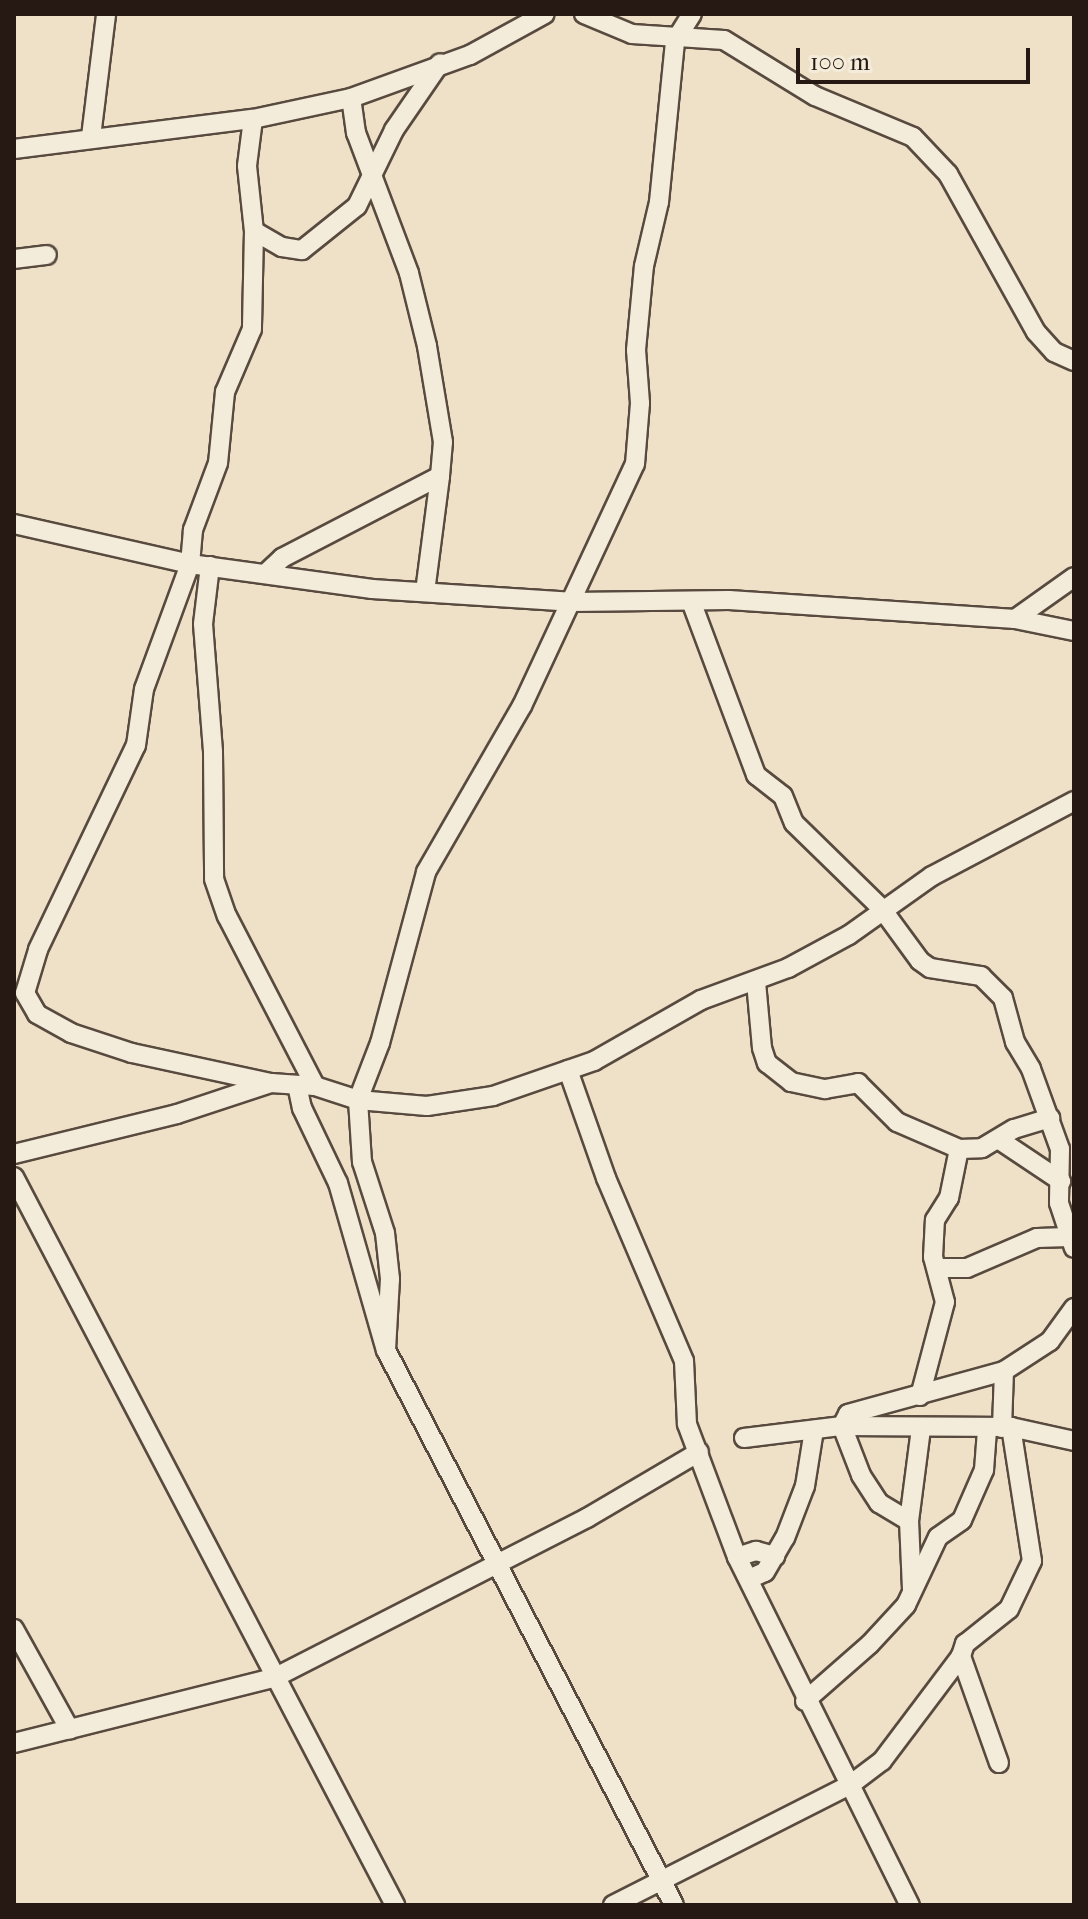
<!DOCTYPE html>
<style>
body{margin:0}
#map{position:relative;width:1088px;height:1919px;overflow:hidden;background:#eee1c7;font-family:"IM FELL French Canon",serif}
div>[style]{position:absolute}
.roads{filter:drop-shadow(2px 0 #584a3f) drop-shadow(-2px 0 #584a3f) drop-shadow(0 2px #584a3f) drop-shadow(0 -2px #584a3f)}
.minor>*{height:18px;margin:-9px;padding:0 9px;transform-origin:9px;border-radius:9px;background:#f4ecdb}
span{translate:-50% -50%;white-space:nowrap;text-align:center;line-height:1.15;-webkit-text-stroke:6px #f4ecdb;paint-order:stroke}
.frame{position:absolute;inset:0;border:16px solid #261812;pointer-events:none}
.scale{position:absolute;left:796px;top:48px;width:234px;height:36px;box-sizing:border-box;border:4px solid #261812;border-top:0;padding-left:10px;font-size:24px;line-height:28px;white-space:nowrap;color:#261812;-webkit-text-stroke:6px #f4ecdb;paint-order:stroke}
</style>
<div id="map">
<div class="roads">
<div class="minor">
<i style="left:584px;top:14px;width:52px;rotate:22.6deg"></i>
<i style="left:632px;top:34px;width:92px;rotate:3.7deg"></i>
<i style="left:724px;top:40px;width:107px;rotate:31.6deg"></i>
<i style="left:815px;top:96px;width:106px;rotate:22.7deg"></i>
<i style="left:913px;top:137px;width:51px;rotate:46.6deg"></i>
<i style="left:948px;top:174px;width:181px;rotate:60.9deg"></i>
<i style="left:1036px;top:332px;width:27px;rotate:48deg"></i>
<i style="left:1054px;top:352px;width:22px;rotate:24deg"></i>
<i style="left:253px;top:119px;width:47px;rotate:97.3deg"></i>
<i style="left:247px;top:166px;width:65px;rotate:83.9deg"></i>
<i style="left:254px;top:231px;width:98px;rotate:91.2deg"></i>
<i style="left:252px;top:329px;width:69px;rotate:113.2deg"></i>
<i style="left:225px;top:392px;width:71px;rotate:95.6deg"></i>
<i style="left:218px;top:463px;width:72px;rotate:110.5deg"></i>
<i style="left:193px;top:530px;width:34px;rotate:95deg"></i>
<i style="left:190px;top:564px;width:133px;rotate:110.2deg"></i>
<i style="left:144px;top:689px;width:57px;rotate:98.1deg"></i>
<i style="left:136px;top:745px;width:227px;rotate:115.6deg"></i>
<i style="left:38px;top:950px;width:45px;rotate:106.8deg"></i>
<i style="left:25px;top:993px;width:24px;rotate:60deg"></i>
<i style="left:37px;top:1014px;width:39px;rotate:29deg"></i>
<i style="left:71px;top:1033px;width:64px;rotate:18.2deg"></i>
<i style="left:132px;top:1053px;width:142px;rotate:12.2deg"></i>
<i style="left:271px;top:1083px;width:44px;rotate:3.9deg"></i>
<i style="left:315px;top:1086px;width:45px;rotate:18deg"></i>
<i style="left:358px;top:1100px;width:69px;rotate:5deg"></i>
<i style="left:427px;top:1106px;width:67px;rotate:-8.6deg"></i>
<i style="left:493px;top:1096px;width:107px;rotate:-19.1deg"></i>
<i style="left:594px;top:1061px;width:123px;rotate:-29.7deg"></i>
<i style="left:701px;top:1000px;width:93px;rotate:-20.2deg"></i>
<i style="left:788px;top:968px;width:69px;rotate:-28.4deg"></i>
<i style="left:849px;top:935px;width:102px;rotate:-35.4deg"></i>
<i style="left:932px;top:876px;width:161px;rotate:-27.8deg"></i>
<i style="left:91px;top:137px;width:124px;rotate:-83deg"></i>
<i style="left:14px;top:149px;width:241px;rotate:-7.2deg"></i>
<i style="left:253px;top:119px;width:100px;rotate:-12.1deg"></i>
<i style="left:351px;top:98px;width:127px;rotate:-19.9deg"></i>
<i style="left:470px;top:55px;width:85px;rotate:-28.7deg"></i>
<i style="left:254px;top:231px;width:32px;rotate:30deg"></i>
<i style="left:282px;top:247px;width:20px;rotate:9deg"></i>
<i style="left:302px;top:250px;width:70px;rotate:-38.7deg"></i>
<i style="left:357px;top:206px;width:85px;rotate:-64deg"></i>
<i style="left:394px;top:130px;width:81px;rotate:-55.5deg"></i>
<i style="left:14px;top:259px;width:33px;rotate:-7deg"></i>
<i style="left:14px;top:524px;width:180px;rotate:12.8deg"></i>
<i style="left:190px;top:564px;width:184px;rotate:7.8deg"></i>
<i style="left:372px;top:589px;width:199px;rotate:3.7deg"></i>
<i style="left:571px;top:602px;width:158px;rotate:-0.7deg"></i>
<i style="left:729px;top:600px;width:287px;rotate:3.8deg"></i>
<i style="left:1015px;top:619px;width:60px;rotate:11.5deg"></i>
<i style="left:210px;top:566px;width:58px;rotate:96.9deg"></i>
<i style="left:203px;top:624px;width:128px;rotate:85.5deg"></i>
<i style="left:213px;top:752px;width:127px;rotate:89.5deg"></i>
<i style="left:214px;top:879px;width:39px;rotate:71deg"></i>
<i style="left:227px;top:916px;width:191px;rotate:62.6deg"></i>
<i style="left:265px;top:574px;width:23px;rotate:-43deg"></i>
<i style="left:282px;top:558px;width:178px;rotate:-27.4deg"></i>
<i style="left:440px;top:476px;width:34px;rotate:-85deg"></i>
<i style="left:443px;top:442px;width:97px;rotate:-99.5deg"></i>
<i style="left:427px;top:346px;width:75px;rotate:-103.9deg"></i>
<i style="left:409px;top:273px;width:150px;rotate:-110.7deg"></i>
<i style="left:356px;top:133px;width:35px;rotate:-98deg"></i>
<i style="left:425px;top:592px;width:117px;rotate:-82.6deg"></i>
<i style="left:691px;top:601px;width:186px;rotate:69.5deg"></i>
<i style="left:756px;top:775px;width:34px;rotate:38deg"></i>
<i style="left:783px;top:796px;width:29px;rotate:68deg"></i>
<i style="left:794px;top:823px;width:123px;rotate:44.3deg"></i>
<i style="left:882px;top:909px;width:64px;rotate:53.8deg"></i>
<i style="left:920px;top:961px;width:12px;rotate:35deg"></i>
<i style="left:930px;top:968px;width:52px;rotate:8.9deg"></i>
<i style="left:981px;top:976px;width:31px;rotate:45deg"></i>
<i style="left:1003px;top:998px;width:46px;rotate:74.7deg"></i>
<i style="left:1015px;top:1042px;width:31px;rotate:59deg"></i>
<i style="left:1031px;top:1069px;width:85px;rotate:70.1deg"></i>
<i style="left:1060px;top:1149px;width:54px;rotate:91.1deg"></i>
<i style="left:1059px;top:1203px;width:47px;rotate:71.6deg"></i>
<i style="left:1015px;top:619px;width:72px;rotate:-35.4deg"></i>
<i style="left:756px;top:982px;width:66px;rotate:84.8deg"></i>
<i style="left:762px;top:1048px;width:16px;rotate:72deg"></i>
<i style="left:767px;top:1063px;width:31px;rotate:38deg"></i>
<i style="left:791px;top:1082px;width:35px;rotate:12deg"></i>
<i style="left:825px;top:1089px;width:34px;rotate:-10deg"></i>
<i style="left:858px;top:1083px;width:55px;rotate:45deg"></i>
<i style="left:897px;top:1122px;width:68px;rotate:23.5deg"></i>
<i style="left:959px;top:1149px;width:23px;rotate:-2deg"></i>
<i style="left:982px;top:1148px;width:37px;rotate:-31deg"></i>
<i style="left:1014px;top:1129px;width:38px;rotate:-17deg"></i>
<i style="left:568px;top:1070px;width:114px;rotate:70.6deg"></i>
<i style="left:606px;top:1178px;width:199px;rotate:66.9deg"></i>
<i style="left:684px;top:1361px;width:63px;rotate:87.3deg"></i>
<i style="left:687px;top:1424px;width:142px;rotate:69.4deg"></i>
<i style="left:737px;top:1557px;width:389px;rotate:63.6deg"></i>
<i style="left:297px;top:1085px;width:24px;rotate:78deg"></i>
<i style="left:302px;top:1108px;width:83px;rotate:64.4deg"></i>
<i style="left:338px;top:1183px;width:174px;rotate:74deg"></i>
<i style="left:386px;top:1350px;width:625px;rotate:62.57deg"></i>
<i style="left:998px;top:1139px;width:76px;rotate:33.7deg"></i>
<i style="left:14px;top:1154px;width:168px;rotate:-13.8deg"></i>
<i style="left:177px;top:1114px;width:99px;rotate:-18.3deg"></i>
<i style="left:14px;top:1177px;width:822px;rotate:62.37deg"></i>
<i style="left:938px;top:1268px;width:29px"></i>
<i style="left:967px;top:1268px;width:76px;rotate:-23.2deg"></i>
<i style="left:1037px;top:1238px;width:32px;rotate:-2deg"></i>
<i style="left:386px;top:1350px;width:71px;rotate:-86.8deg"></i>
<i style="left:390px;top:1279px;width:46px;rotate:-96.2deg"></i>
<i style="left:385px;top:1233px;width:75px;rotate:-107.9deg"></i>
<i style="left:362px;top:1162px;width:62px;rotate:-93.7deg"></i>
<i style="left:358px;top:1100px;width:61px;rotate:-68.9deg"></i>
<i style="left:380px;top:1043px;width:177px;rotate:-74.9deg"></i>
<i style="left:426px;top:872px;width:192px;rotate:-60deg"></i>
<i style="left:522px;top:706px;width:267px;rotate:-65deg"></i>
<i style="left:635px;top:464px;width:61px;rotate:-85.3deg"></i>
<i style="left:640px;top:403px;width:53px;rotate:-94.3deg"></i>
<i style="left:636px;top:350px;width:84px;rotate:-84.6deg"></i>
<i style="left:644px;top:266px;width:66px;rotate:-76.8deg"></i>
<i style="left:659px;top:202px;width:162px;rotate:-84.3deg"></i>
<i style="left:675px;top:41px;width:32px;rotate:-58deg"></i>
<i style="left:920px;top:1396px;width:97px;rotate:-75.1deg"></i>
<i style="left:945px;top:1302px;width:47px;rotate:-104.9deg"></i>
<i style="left:933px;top:1257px;width:37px;rotate:-87deg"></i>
<i style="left:935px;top:1220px;width:26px;rotate:-58deg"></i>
<i style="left:949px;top:1198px;width:50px;rotate:-78.5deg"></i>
<i style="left:1002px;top:1428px;width:57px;rotate:-88deg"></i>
<i style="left:744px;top:1438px;width:99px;rotate:-7deg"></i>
<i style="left:842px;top:1426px;width:169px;rotate:0.3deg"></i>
<i style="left:1011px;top:1427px;width:65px;rotate:12.5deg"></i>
<i style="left:909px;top:1521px;width:93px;rotate:-82.6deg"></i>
<i style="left:737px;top:1557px;width:20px;rotate:-18deg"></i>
<i style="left:756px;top:1551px;width:20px;rotate:15deg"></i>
<i style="left:749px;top:1579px;width:17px;rotate:-24deg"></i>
<i style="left:765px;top:1572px;width:39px;rotate:-60deg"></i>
<i style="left:785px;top:1538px;width:56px;rotate:-69deg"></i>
<i style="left:805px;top:1486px;width:57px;rotate:-80.9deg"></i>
<i style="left:912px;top:1589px;width:68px;rotate:-92.5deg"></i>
<i style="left:909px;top:1521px;width:35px;rotate:-149deg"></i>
<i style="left:879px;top:1503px;width:33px;rotate:-123deg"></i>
<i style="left:861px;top:1475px;width:53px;rotate:-111.2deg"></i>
<i style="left:842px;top:1426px;width:13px;rotate:-63deg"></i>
<i style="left:848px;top:1414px;width:162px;rotate:-15.4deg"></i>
<i style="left:1004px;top:1371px;width:55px;rotate:-33.1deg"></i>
<i style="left:1050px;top:1341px;width:41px;rotate:-54deg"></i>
<i style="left:14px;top:1629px;width:115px;rotate:61deg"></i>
<i style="left:805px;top:1701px;width:86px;rotate:-41.2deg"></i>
<i style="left:870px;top:1644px;width:53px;rotate:-47.3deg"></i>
<i style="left:906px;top:1605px;width:75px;rotate:-64.8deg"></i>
<i style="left:938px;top:1537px;width:29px;rotate:-35deg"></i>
<i style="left:962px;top:1520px;width:55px;rotate:-66.3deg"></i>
<i style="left:984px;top:1470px;width:40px;rotate:-85.7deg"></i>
<i style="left:14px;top:1743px;width:270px;rotate:-14.1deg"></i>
<i style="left:276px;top:1677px;width:349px;rotate:-27.1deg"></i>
<i style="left:587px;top:1518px;width:130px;rotate:-30.5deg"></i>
<i style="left:999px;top:1763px;width:114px;rotate:-109.6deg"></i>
<i style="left:961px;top:1656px;width:13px;rotate:-72deg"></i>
<i style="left:965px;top:1644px;width:56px;rotate:-38.5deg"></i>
<i style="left:1009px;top:1609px;width:53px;rotate:-64.4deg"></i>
<i style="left:1032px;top:1561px;width:136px;rotate:-98.9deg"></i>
<i style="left:613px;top:1905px;width:266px;rotate:-26.9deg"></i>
<i style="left:850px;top:1785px;width:40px;rotate:-37deg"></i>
<i style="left:882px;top:1761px;width:131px;rotate:-53deg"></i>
</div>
</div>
<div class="frame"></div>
<div class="scale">100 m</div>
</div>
